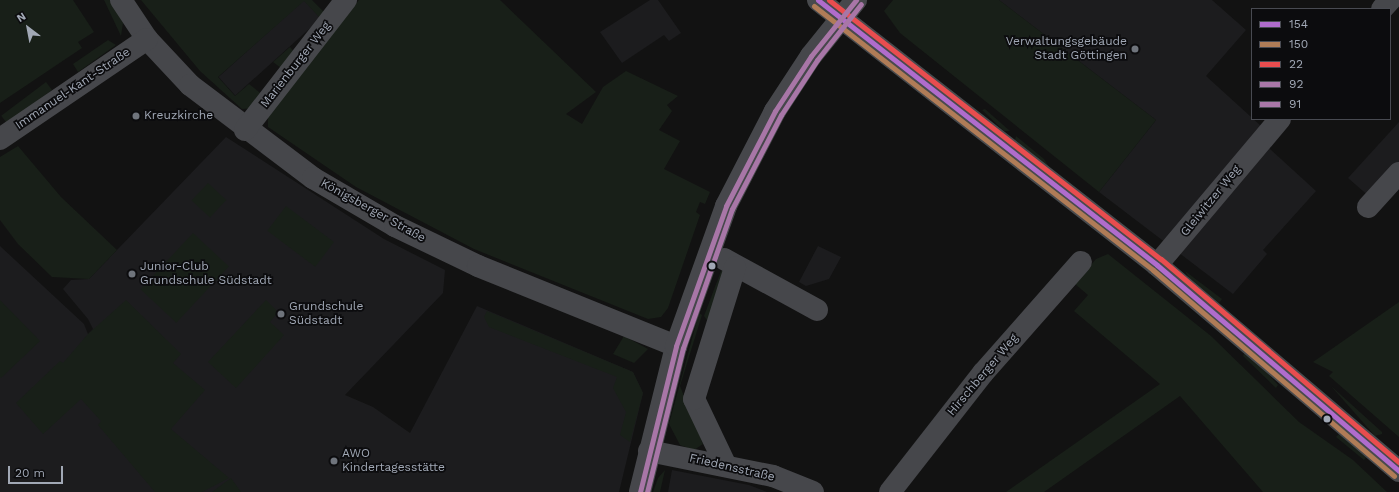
<!DOCTYPE html>
<meta charset="utf-8">
<style>
body{margin:0}
#map{position:relative;width:1399px;height:492px;overflow:hidden;background:#121212;font-family:"Work Sans",sans-serif}
div>[style]{position:absolute}
.built>*{inset:0;background:#1c1c1e;transform-origin:0 0}
.green>*{inset:0;background:#181f18;transform-origin:0 0}
.minor>*{height:22px;margin:-11px;padding:0 11px;transform-origin:11px;border-radius:11px;background:#46474b}
.major>*{height:22px;margin:-11px;padding:0 11px;transform-origin:11px;border-radius:11px;background:#484a4d}
.bus-1>*{height:5px;margin:-2.5px;padding:0 2.5px;transform-origin:2.5px;border-radius:2.5px;background:#b06ccc}
.bus-2>*{height:5px;margin:-2.5px;padding:0 2.5px;transform-origin:2.5px;border-radius:2.5px;background:#b07c57}
.bus-3>*{height:5px;margin:-2.5px;padding:0 2.5px;transform-origin:2.5px;border-radius:2.5px;background:#e84d4f}
.bus-4>*{height:5px;margin:-2.5px;padding:0 2.5px;transform-origin:2.5px;border-radius:2.5px;background:#a876a7}
.bus-5>*{height:5px;margin:-2.5px;padding:0 2.5px;transform-origin:2.5px;border-radius:2.5px;background:#a876a7}
.dots>*{width:11px;height:11px;translate:-50% -50%;box-sizing:border-box;border:2px solid #0c0c0e;border-radius:50%}
span{translate:-50% -50%;white-space:nowrap;text-align:center;line-height:1.15;-webkit-text-stroke:3.5px #0c0c0e;paint-order:stroke}
.poi-label{font-size:12px;color:#a1a8b5}
.right{translate:-100% -50%;text-align:right}
.left{translate:0 -50%;text-align:left}
.street-label{font-size:12px;color:#a1a8b5}
.legend{position:absolute;left:1251px;top:8px;width:140px;height:112px;box-sizing:border-box;background:#0c0c0e;border:1px solid #484a51;margin:0;padding:5px 7px;list-style:none;font-size:12px;color:#a1a8b5}
.legend li{display:flex;align-items:center;gap:8px;height:20px}
.legend b{width:20px;border:1px solid #484a51}
.north{position:absolute;left:8px;top:8px;width:40px;height:40px;-webkit-text-stroke:3px #0c0c0e;paint-order:stroke;rotate:328deg;font-size:11px;font-weight:700;line-height:16px;text-align:center;color:#a1a8b5}
.north::after{content:'';display:block;margin:auto;width:14px;height:18px;background:#a1a8b5;clip-path:polygon(50% 0,100% 100%,50% 72%,0 100%)}
.scale{position:absolute;left:8px;top:466px;width:55px;height:18px;box-sizing:border-box;border:2px solid #a1a8b5;border-top:0;padding-left:5px;font-size:12px;line-height:14px;white-space:nowrap;color:#a1a8b5;-webkit-text-stroke:3px #0c0c0e;paint-order:stroke}
</style>
<div id="map">
<div class="built">
<i style="left:304px;top:0;width:25px;height:115px;rotate:48deg"></i>
<i style="clip-path:polygon(650px 0,658px 0,681px 33px,669px 41px,664px 35px,622px 63px,600px 32px)"></i>
<i style="clip-path:polygon(999px 0,1212px 0,1246px 30px,1206px 76px,1261px 126px,1270px 149px,1316px 191px,1263px 250px,1267px 254px,1233px 294px,1099px 192px,1156px 120px)"></i>
<i style="clip-path:polygon(1399px 122px,1399px 167px,1371px 198px,1348px 178px)"></i>
<i style="clip-path:polygon(226px 137px,384px 239px,445px 270px,443px 293px,345px 395px,373px 407px,410px 433px,477px 306px,633px 372px,643px 393px,619px 492px,0 492px,0 246px,84px 324px,88px 334px,93px 329px,88px 319px,63px 289px,71px 280px,89px 279px)"></i>
<i style="clip-path:polygon(818px 246px,841px 257px,829px 279px,806px 286px,799px 282px)"></i>
<i style="clip-path:polygon(672px 470px,749px 485px,767px 492px,668px 492px)"></i>
</div>
<div class="green">
<i style="clip-path:polygon(0 0,73px 0,94px 32px,78px 42px,82px 48px,0 103px)"></i>
<i style="clip-path:polygon(104px 0,112px 0,123px 23px,121px 36px)"></i>
<i style="clip-path:polygon(141px 0,312px 0,324px 12px,321px 19px,304px 1px,218px 77px,235px 96px,249px 84px,264px 96px,255px 108px,242px 109px,200px 71px)"></i>
<i style="clip-path:polygon(359px 0,500px 0,596px 92px,566px 114px,582px 124px,603px 87px,626px 71px,678px 96px,667px 105px,672px 111px,659px 130px,680px 141px,664px 169px,710px 192px,705px 204px,700px 202px,696px 212px,700px 215px,668px 308px,661px 317px,648px 319px,474px 249px,356px 187px,268px 127px,268px 116px)"></i>
<i style="clip-path:polygon(893px 0,999px 0,1156px 120px,1099px 192px,900px 33px,884px 11px)"></i>
<i style="clip-path:polygon(108px 40px,116px 45px,78px 72px,73px 64px)"></i>
<i style="clip-path:polygon(290px 47px,297px 55px,285px 71px,273px 62px)"></i>
<i style="left:46px;top:82px;width:10px;height:56px;rotate:53deg"></i>
<i style="clip-path:polygon(985px 109px,1010px 131px,1004px 131px,982px 110px)"></i>
<i style="clip-path:polygon(1016px 136px,1044px 159px,1051px 170px,1015px 140px)"></i>
<i style="clip-path:polygon(18px 146px,61px 197px,117px 250px,89px 279px,52px 277px,18px 244px,0 220px,0 157px)"></i>
<i style="left:208px;top:183px;width:25px;height:24px;rotate:43deg"></i>
<i style="left:286px;top:206px;width:60px;height:31px;rotate:37deg"></i>
<i style="left:193px;top:233px;width:49px;height:77px;rotate:43deg"></i>
<i style="clip-path:polygon(1108px 254px,1211px 336px,1299px 422px,1353px 460px,1387px 492px,1263px 492px,1180px 396px,1044px 492px,1006px 492px,1160px 384px,1074px 311px,1088px 295px,1075px 284px,1096px 259px)"></i>
<i style="clip-path:polygon(725px 269px,712px 327px,704px 316px,721px 271px)"></i>
<i style="clip-path:polygon(1185px 271px,1222px 299px,1219px 303px,1190px 280px)"></i>
<i style="clip-path:polygon(0 300px,40px 341px,1px 378px,0 377px)"></i>
<i style="clip-path:polygon(126px 300px,181px 354px,173px 363px,205px 390px,171px 429px,229px 478px,202px 492px,155px 492px,98px 425px,101px 421px,81px 399px,43px 434px,16px 403px,60px 361px,63px 363px,88px 334px)"></i>
<i style="clip-path:polygon(266px 300px,278px 312px,270px 322px,284px 335px,236px 388px,208px 362px)"></i>
<i style="clip-path:polygon(1399px 302px,1399px 437px,1329px 376px,1333px 372px,1313px 362px)"></i>
<i style="clip-path:polygon(487px 311px,633px 372px,643px 393px,630px 442px,620px 435px,626px 412px,613px 388px,617px 377px,489px 327px,484px 317px)"></i>
<i style="clip-path:polygon(699px 313px,702px 315px,680px 386px,703px 444px,694px 450px,680px 445px,669px 424px)"></i>
<i style="clip-path:polygon(624px 336px,648px 349px,634px 363px,613px 354px)"></i>
<i style="clip-path:polygon(1246px 349px,1278px 385px,1276px 388px,1243px 356px)"></i>
<i style="clip-path:polygon(1331px 386px,1382px 432px,1382px 434px,1375px 436px)"></i>
<i style="clip-path:polygon(1339px 434px,1354px 441px,1368px 455px,1364px 460px,1336px 437px)"></i>
<i style="clip-path:polygon(665px 470px,660px 492px,653px 492px,658px 478px)"></i>
<i style="clip-path:polygon(231px 478px,241px 492px,212px 492px)"></i>
</div>
<div class="minor">
<i style="left:121px;top:0;width:47px;rotate:56.3deg"></i>
<i style="left:147px;top:39px;width:63px;rotate:46.9deg"></i>
<i style="left:190px;top:85px;width:154px;rotate:37.1deg"></i>
<i style="left:313px;top:178px;width:95px;rotate:30.3deg"></i>
<i style="left:395px;top:226px;width:92px;rotate:25.7deg"></i>
<i style="left:478px;top:266px;width:214px;rotate:22deg"></i>
<i style="left:1382px;top:9px;width:12px;rotate:-48deg"></i>
<i style="left:245px;top:130px;width:165px;rotate:-52.2deg"></i>
<i style="left:0;top:139px;width:178px;rotate:-34.2deg"></i>
<i style="left:1368px;top:207px;width:46px;rotate:-47.6deg"></i>
<i style="left:724px;top:259px;width:106px;rotate:28.7deg"></i>
<i style="left:1157px;top:265px;width:191px;rotate:-49.9deg"></i>
<i style="left:649px;top:451px;width:126px;rotate:11.4deg"></i>
<i style="left:773px;top:476px;width:43px;rotate:21.8deg"></i>
<i style="left:726px;top:466px;width:74px;rotate:-115.5deg"></i>
<i style="left:694px;top:399px;width:138px;rotate:-72.7deg"></i>
<i style="left:640px;top:492px;width:150px;rotate:-76.1deg"></i>
<i style="left:676px;top:346px;width:149px;rotate:-70.3deg"></i>
<i style="left:726px;top:206px;width:107px;rotate:-62.7deg"></i>
<i style="left:775px;top:111px;width:66px;rotate:-56.8deg"></i>
<i style="left:811px;top:56px;width:72px;rotate:-51.2deg"></i>
<i style="left:890px;top:492px;width:151px;rotate:-52deg"></i>
<i style="left:983px;top:373px;width:148px;rotate:-48.6deg"></i>
</div>
<div class="major">
<i style="left:818px;top:0;width:430px;rotate:38deg"></i>
<i style="left:1157px;top:265px;width:318px;rotate:40.4deg"></i>
</div>
<div class="bus-1">
<i style="left:818px;top:0;width:430px;rotate:38deg"></i>
<i style="left:1157px;top:265px;width:318px;rotate:40.4deg"></i>
</div>
<div class="bus-2">
<i style="left:814px;top:6px;width:430px;rotate:37.9deg"></i>
<i style="left:1153px;top:270px;width:317px;rotate:40.5deg"></i>
</div>
<div class="bus-3">
<i style="left:829px;top:0;width:421px;rotate:38deg"></i>
<i style="left:1161px;top:259px;width:313px;rotate:40.5deg"></i>
</div>
<div class="bus-4">
<i style="left:640px;top:492px;width:150px;rotate:-76.1deg"></i>
<i style="left:676px;top:346px;width:149px;rotate:-70.3deg"></i>
<i style="left:726px;top:206px;width:107px;rotate:-62.7deg"></i>
<i style="left:775px;top:111px;width:66px;rotate:-56.8deg"></i>
<i style="left:811px;top:56px;width:72px;rotate:-51.2deg"></i>
</div>
<div class="bus-5">
<i style="left:647px;top:492px;width:148px;rotate:-76deg"></i>
<i style="left:683px;top:348px;width:147px;rotate:-70.6deg"></i>
<i style="left:732px;top:209px;width:106px;rotate:-62.5deg"></i>
<i style="left:781px;top:115px;width:66px;rotate:-56.8deg"></i>
<i style="left:817px;top:60px;width:71px;rotate:-51.8deg"></i>
</div>
<div class="dots">
<i style="left:1135px;top:49px;background:#6f747c"></i>
<i style="left:136px;top:116px;background:#6f747c"></i>
<i style="left:712px;top:266px;background:#a1a8b5"></i>
<i style="left:132px;top:274px;background:#6f747c"></i>
<i style="left:281px;top:314px;background:#6f747c"></i>
<i style="left:1327px;top:419px;background:#a1a8b5"></i>
<i style="left:334px;top:461px;background:#6f747c"></i>
</div>
<div class="poi-label">
<span class="right" style="left:1127px;top:49px">Verwaltungsgebäude<br>Stadt Göttingen</span>
<span class="left" style="left:144px;top:116px">Kreuzkirche</span>
<span class="left" style="left:140px;top:274px">Junior-Club<br>Grundschule Südstadt</span>
<span class="left" style="left:289px;top:314px">Grundschule<br>Südstadt</span>
<span class="left" style="left:342px;top:461px">AWO<br>Kindertagesstätte</span>
</div>
<div class="street-label">
<span style="left:296px;top:65px;rotate:-52deg">Marienburger Weg</span>
<span style="left:73px;top:89px;rotate:-34deg">Immanuel-Kant-Straße</span>
<span style="left:1211px;top:201px;rotate:-51deg">Gleiwitzer Weg</span>
<span style="left:373px;top:211px;rotate:29deg">Königsberger Straße</span>
<span style="left:983px;top:375px;rotate:-50deg">Hirschberger Weg</span>
<span style="left:732px;top:468px;rotate:13deg">Friedensstraße</span>
</div>
<ul class="legend">
<li><b style="height:5px;background:#b06ccc"></b>154</li>
<li><b style="height:5px;background:#b07c57"></b>150</li>
<li><b style="height:5px;background:#e84d4f"></b>22</li>
<li><b style="height:5px;background:#a876a7"></b>92</li>
<li><b style="height:5px;background:#a876a7"></b>91</li>
</ul>
<div class="north">N</div>
<div class="scale">20 m</div>
</div>
